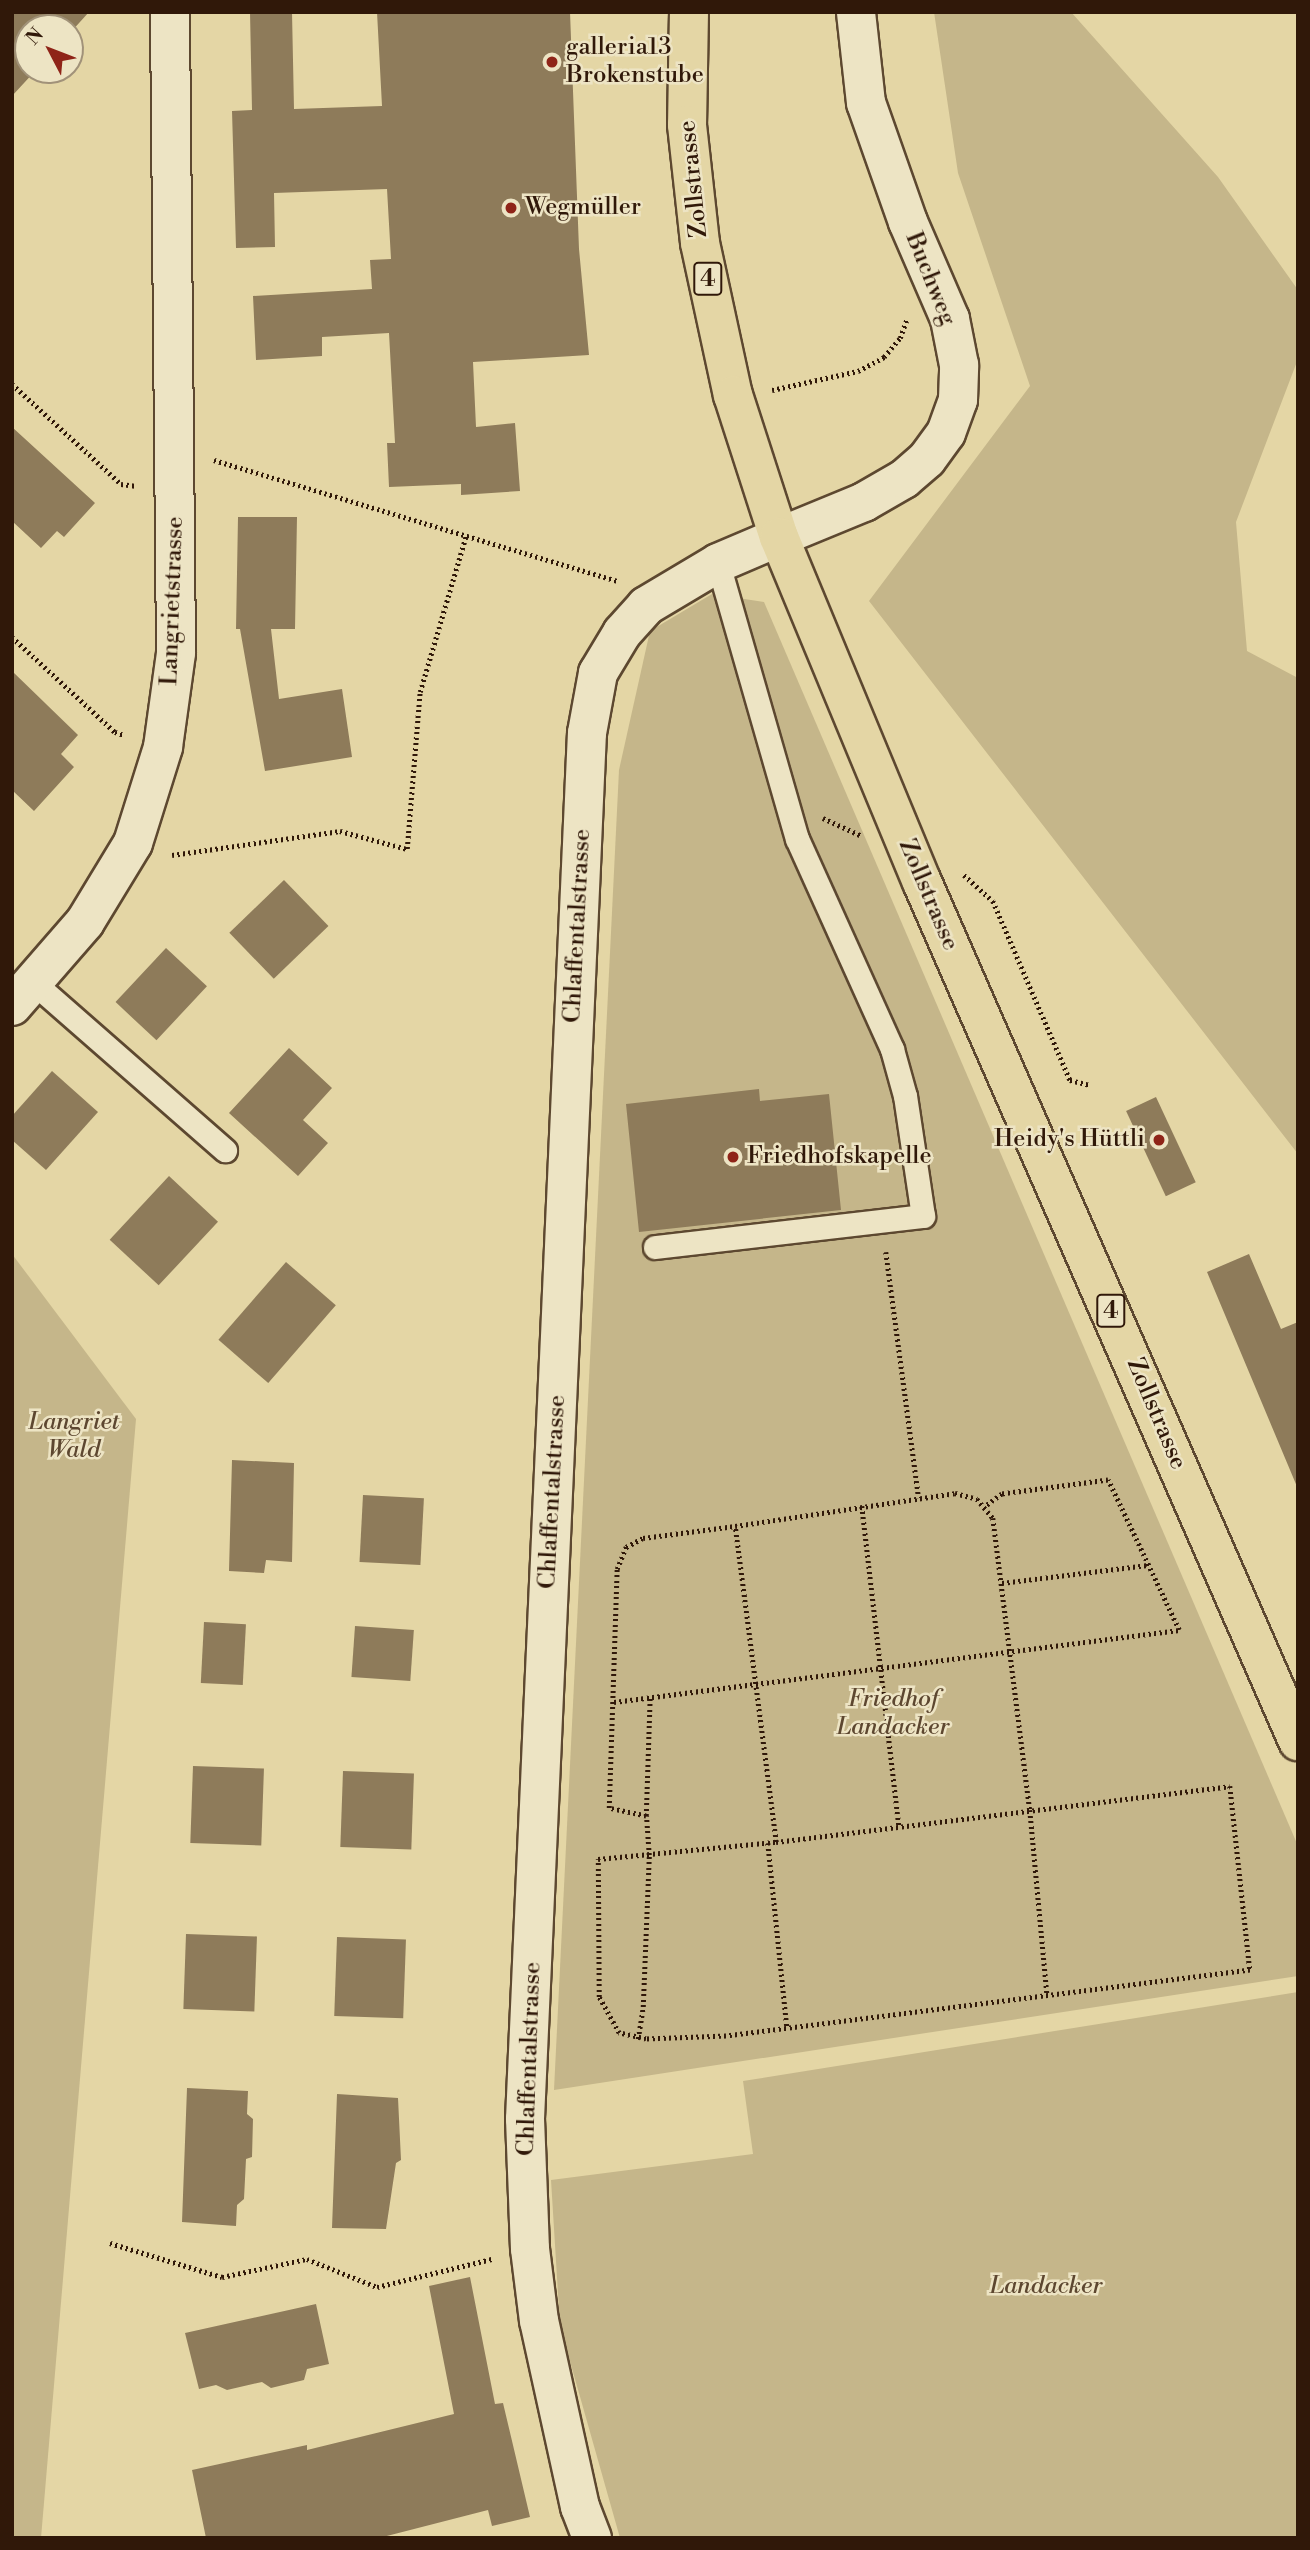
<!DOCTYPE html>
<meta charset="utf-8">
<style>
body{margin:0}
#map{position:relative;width:1310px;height:2550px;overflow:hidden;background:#e4d6a5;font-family:"Libre Bodoni",serif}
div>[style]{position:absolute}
.green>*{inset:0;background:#c5b68a}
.building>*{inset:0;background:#8e7b5a;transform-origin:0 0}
.path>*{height:4.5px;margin-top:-2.25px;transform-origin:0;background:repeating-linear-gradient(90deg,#301809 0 2px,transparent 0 5.5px)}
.roads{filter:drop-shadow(2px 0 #5d4830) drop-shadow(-2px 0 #5d4830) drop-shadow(0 2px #5d4830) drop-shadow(0 -2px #5d4830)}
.service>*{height:23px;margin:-11.5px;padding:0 11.5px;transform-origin:11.5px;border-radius:11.5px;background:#ede4c4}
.minor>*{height:38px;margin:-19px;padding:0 19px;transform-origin:19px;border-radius:19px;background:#ede4c4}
.tertiary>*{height:38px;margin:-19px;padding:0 19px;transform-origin:19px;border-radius:19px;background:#ede4c4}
.primary>*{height:38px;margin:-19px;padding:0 19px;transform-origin:19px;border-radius:19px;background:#e4d6a5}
.dots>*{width:19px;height:19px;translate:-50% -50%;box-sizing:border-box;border:4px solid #ede4c4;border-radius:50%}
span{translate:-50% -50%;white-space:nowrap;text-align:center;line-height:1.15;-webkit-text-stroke:5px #ede4c4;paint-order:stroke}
.shield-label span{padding:2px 5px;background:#ede4c4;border:2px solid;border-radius:5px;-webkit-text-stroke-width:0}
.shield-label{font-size:23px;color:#301809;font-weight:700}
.poi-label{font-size:24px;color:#301809}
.left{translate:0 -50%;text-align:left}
.right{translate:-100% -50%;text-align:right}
.street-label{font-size:24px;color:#301809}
.park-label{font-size:24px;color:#5d4730;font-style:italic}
.frame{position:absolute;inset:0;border:14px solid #301809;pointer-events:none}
.north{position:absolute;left:14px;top:14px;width:70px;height:70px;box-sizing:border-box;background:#ede4c4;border:2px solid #a19279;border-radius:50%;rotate:312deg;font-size:19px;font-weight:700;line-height:28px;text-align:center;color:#301809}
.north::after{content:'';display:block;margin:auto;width:24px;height:32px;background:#8f2418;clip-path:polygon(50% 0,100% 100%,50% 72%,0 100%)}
</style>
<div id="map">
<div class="green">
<i style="clip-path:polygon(934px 12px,1071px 12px,1218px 177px,1298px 290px,1298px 359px,1236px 522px,1247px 651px,1298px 678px,1298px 1154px,869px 601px,1030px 386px,958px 173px)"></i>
<i style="clip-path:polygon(712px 594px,764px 602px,1298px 1846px,1298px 1976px,554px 2090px,619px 770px,650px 631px)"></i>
<i style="clip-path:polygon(12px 1254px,136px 1419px,41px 2538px,12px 2538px)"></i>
<i style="clip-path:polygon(1298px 1992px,1298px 2538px,620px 2538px,560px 2326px,551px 2180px,753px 2154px,743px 2081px)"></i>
</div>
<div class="building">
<i style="clip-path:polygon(12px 12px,89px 12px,70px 33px,70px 28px,28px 28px,28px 70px,36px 70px,12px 96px)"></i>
<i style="clip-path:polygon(250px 12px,292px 12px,294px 109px,382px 106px,377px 12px,570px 12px,579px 249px,589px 355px,473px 362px,476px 427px,515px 423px,520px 491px,461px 495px,461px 484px,389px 487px,387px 443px,395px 443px,389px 333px,322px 337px,322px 356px,256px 360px,253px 296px,372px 289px,370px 260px,391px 259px,387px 189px,274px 193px,275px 247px,236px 248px,232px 111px,252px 110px)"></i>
<i style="clip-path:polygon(12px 427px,95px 503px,64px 537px,57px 531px,41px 548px,12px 521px)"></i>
<i style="clip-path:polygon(238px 517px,297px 517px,295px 629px,271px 629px,279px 699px,342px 689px,352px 757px,265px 771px,240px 629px,236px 629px)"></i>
<i style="clip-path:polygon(12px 671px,78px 735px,61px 754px,74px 767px,34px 811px,12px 790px)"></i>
<i style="left:284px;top:880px;width:64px;height:76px;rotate:46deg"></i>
<i style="left:166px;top:948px;width:56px;height:74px;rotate:43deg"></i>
<i style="clip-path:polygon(289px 1048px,332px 1088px,303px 1120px,328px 1143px,298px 1176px,229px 1113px)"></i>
<i style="clip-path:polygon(52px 1071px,98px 1112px,46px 1170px,12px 1140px,12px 1116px)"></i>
<i style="clip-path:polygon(759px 1089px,760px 1101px,829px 1094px,841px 1210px,639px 1232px,626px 1104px)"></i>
<i style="left:1156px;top:1097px;width:94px;height:33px;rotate:65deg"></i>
<i style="left:169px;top:1176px;width:67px;height:87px;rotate:43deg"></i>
<i style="clip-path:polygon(1249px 1254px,1281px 1329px,1298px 1322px,1298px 1489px,1207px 1272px)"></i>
<i style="left:286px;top:1262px;width:66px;height:103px;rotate:41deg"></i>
<i style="clip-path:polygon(232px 1460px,294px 1463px,292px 1562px,266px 1560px,264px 1573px,229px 1571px)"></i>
<i style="left:363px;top:1495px;width:61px;height:67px;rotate:3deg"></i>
<i style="left:204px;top:1622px;width:42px;height:61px;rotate:3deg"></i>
<i style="left:355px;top:1626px;width:59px;height:51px;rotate:4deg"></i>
<i style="left:193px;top:1766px;width:71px;height:77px;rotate:2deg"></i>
<i style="left:343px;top:1771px;width:71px;height:76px;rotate:2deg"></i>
<i style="left:186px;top:1934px;width:71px;height:75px;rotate:2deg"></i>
<i style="left:337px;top:1937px;width:69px;height:79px;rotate:2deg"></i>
<i style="clip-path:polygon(187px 2088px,248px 2091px,247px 2114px,253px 2119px,252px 2157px,246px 2159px,244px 2199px,237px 2205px,236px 2226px,182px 2222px)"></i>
<i style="clip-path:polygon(337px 2094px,398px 2098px,401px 2160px,396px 2163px,386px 2229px,332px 2228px)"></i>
<i style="clip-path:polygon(470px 2277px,495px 2404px,503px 2403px,530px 2517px,492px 2526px,488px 2510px,379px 2538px,206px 2538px,192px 2470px,307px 2445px,307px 2450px,454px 2414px,429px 2286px)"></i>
<i style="clip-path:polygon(316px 2304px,329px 2364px,307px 2369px,304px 2380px,271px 2388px,262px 2382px,227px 2390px,216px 2385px,199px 2389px,185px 2333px)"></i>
</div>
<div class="path">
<i style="left:12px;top:384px;width:148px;rotate:42.5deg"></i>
<i style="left:121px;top:484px;width:16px;rotate:7deg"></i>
<i style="left:772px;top:390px;width:88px;rotate:-12.5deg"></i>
<i style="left:858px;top:371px;width:30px;rotate:-28deg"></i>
<i style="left:884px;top:357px;width:25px;rotate:-50deg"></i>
<i style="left:900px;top:338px;width:20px;rotate:-70deg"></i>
<i style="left:214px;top:460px;width:421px;rotate:16.7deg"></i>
<i style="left:12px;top:637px;width:140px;rotate:42.7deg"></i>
<i style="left:115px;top:732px;width:9px;rotate:18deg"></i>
<i style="left:823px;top:818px;width:41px;rotate:24.7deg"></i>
<i style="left:172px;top:855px;width:170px;rotate:-8.1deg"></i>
<i style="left:340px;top:831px;width:69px;rotate:15deg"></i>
<i style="left:407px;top:849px;width:158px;rotate:-85.3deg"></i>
<i style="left:420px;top:692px;width:163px;rotate:-73.6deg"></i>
<i style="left:964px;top:875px;width:39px;rotate:42deg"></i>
<i style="left:993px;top:901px;width:195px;rotate:66.7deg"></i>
<i style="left:1070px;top:1080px;width:21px;rotate:14deg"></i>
<i style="left:886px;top:1252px;width:248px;rotate:82.4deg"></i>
<i style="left:862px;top:1506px;width:323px;rotate:83.4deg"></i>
<i style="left:1002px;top:1583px;width:147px;rotate:-7deg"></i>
<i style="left:614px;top:1702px;width:570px;rotate:-7.26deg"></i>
<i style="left:1179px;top:1630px;width:166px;rotate:-115.3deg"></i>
<i style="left:1108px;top:1480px;width:107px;rotate:172.5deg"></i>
<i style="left:1002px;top:1494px;width:20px;rotate:143deg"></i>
<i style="left:1230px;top:1786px;width:185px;rotate:83.8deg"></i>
<i style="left:1250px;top:1970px;width:528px;rotate:172.82deg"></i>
<i style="left:726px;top:2036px;width:80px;rotate:177.9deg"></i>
<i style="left:646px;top:2039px;width:28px;rotate:-167deg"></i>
<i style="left:619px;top:2033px;width:41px;rotate:-119.1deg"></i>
<i style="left:599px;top:1997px;width:138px;rotate:-90.4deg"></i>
<i style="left:598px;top:1859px;width:179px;rotate:-5.5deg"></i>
<i style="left:776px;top:1842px;width:457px;rotate:-7deg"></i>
<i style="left:646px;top:1816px;width:38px;rotate:-168deg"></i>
<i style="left:609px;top:1808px;width:239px;rotate:-88.1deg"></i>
<i style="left:617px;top:1569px;width:24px;rotate:-68deg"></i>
<i style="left:626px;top:1547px;width:19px;rotate:-28deg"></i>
<i style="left:643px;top:1538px;width:93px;rotate:-7.4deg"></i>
<i style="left:776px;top:1842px;width:319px;rotate:-97.4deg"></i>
<i style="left:735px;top:1526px;width:222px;rotate:-8.5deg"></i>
<i style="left:955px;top:1493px;width:23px;rotate:15deg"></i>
<i style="left:977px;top:1499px;width:25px;rotate:50deg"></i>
<i style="left:993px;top:1518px;width:294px;rotate:82.8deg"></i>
<i style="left:1030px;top:1810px;width:186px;rotate:84.7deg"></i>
<i style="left:768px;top:1843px;width:186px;rotate:84.1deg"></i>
<i style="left:638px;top:2039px;width:32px;rotate:-81deg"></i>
<i style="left:643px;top:2007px;width:152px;rotate:-87.7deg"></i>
<i style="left:649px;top:1855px;width:39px;rotate:-94deg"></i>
<i style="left:646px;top:1816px;width:121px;rotate:-88.1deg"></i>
<i style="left:110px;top:2243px;width:117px;rotate:16.9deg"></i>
<i style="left:222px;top:2277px;width:87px;rotate:-12deg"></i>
<i style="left:307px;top:2259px;width:75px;rotate:21.8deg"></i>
<i style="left:377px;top:2287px;width:118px;rotate:-13.7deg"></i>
</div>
<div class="roads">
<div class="service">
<i style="left:34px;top:983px;width:254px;rotate:41.2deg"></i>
<i style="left:655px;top:1247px;width:270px;rotate:-6.6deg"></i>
<i style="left:923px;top:1216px;width:121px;rotate:-98.5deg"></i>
<i style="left:905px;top:1096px;width:49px;rotate:-105.5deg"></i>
<i style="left:892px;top:1049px;width:230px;rotate:-114.3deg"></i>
<i style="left:797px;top:839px;width:287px;rotate:-106deg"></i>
</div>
<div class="minor">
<i style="left:12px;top:1006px;width:111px;rotate:-49deg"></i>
<i style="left:85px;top:922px;width:92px;rotate:-58.7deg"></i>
<i style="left:133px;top:843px;width:101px;rotate:-72.6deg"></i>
<i style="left:163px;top:747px;width:95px;rotate:-82.1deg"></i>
<i style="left:176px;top:653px;width:641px;rotate:-90.54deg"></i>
<i style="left:592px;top:2538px;width:33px;rotate:-111deg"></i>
<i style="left:580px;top:2507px;width:190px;rotate:-102.4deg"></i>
<i style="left:539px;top:2321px;width:73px;rotate:-97.1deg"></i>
<i style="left:530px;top:2249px;width:130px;rotate:-92.2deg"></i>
<i style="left:525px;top:2119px;width:1387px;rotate:-87.44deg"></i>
<i style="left:587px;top:733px;width:61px;rotate:-79.6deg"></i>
<i style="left:598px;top:673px;width:47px;rotate:-59deg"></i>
<i style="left:622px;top:633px;width:36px;rotate:-48deg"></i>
<i style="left:646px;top:606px;width:84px;rotate:-30.8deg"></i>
<i style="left:718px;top:563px;width:66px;rotate:-23.1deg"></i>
</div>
<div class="tertiary">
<i style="left:779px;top:537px;width:92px;rotate:-22.4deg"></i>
<i style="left:864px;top:502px;width:46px;rotate:-29.9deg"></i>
<i style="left:904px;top:479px;width:30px;rotate:-41deg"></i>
<i style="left:927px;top:459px;width:32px;rotate:-54deg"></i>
<i style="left:946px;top:433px;width:35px;rotate:-70deg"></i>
<i style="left:958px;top:400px;width:35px;rotate:-88deg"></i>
<i style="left:959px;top:365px;width:47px;rotate:-101.1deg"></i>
<i style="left:950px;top:319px;width:106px;rotate:-113.4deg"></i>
<i style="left:908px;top:222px;width:126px;rotate:-109.4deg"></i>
<i style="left:866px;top:103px;width:92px;rotate:-96.3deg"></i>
</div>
<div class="primary">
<i style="left:689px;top:12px;width:113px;rotate:91deg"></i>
<i style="left:687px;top:125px;width:119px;rotate:83.7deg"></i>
<i style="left:700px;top:243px;width:156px;rotate:77.8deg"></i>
<i style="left:733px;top:395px;width:149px;rotate:72.1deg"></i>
<i style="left:779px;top:537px;width:373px;rotate:67.5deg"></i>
<i style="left:922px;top:882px;width:938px;rotate:66.36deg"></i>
</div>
</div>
<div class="dots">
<i style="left:552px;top:62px;background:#8f2418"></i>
<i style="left:511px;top:208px;background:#8f2418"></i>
<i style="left:1159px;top:1140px;background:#8f2418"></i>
<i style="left:733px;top:1157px;background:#8f2418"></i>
</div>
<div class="shield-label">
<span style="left:708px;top:279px">4</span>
<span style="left:1111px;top:1311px">4</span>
</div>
<div class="poi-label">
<span class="left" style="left:566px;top:62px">galleria13<br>Brokenstube</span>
<span class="left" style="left:525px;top:208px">Wegmüller</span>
<span class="right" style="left:1145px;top:1140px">Heidy's Hüttli</span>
<span class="left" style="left:747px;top:1157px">Friedhofskapelle</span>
</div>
<div class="street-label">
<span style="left:694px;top:179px;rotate:-96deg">Zollstrasse</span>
<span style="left:930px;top:279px;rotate:68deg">Buchweg</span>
<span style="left:173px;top:601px;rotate:-88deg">Langrietstrasse</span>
<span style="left:928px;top:895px;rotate:67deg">Zollstrasse</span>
<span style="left:578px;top:926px;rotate:-87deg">Chlaffentalstrasse</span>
<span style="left:1156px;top:1414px;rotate:67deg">Zollstrasse</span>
<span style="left:553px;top:1492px;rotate:-87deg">Chlaffentalstrasse</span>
<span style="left:530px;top:2059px;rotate:-88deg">Chlaffentalstrasse</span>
</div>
<div class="park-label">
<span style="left:74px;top:1437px">Langriet<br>Wald</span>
<span style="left:893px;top:1714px">Friedhof<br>Landacker</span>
<span style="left:1046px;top:2287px">Landacker</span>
</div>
<div class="frame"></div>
<div class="north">N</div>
</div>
